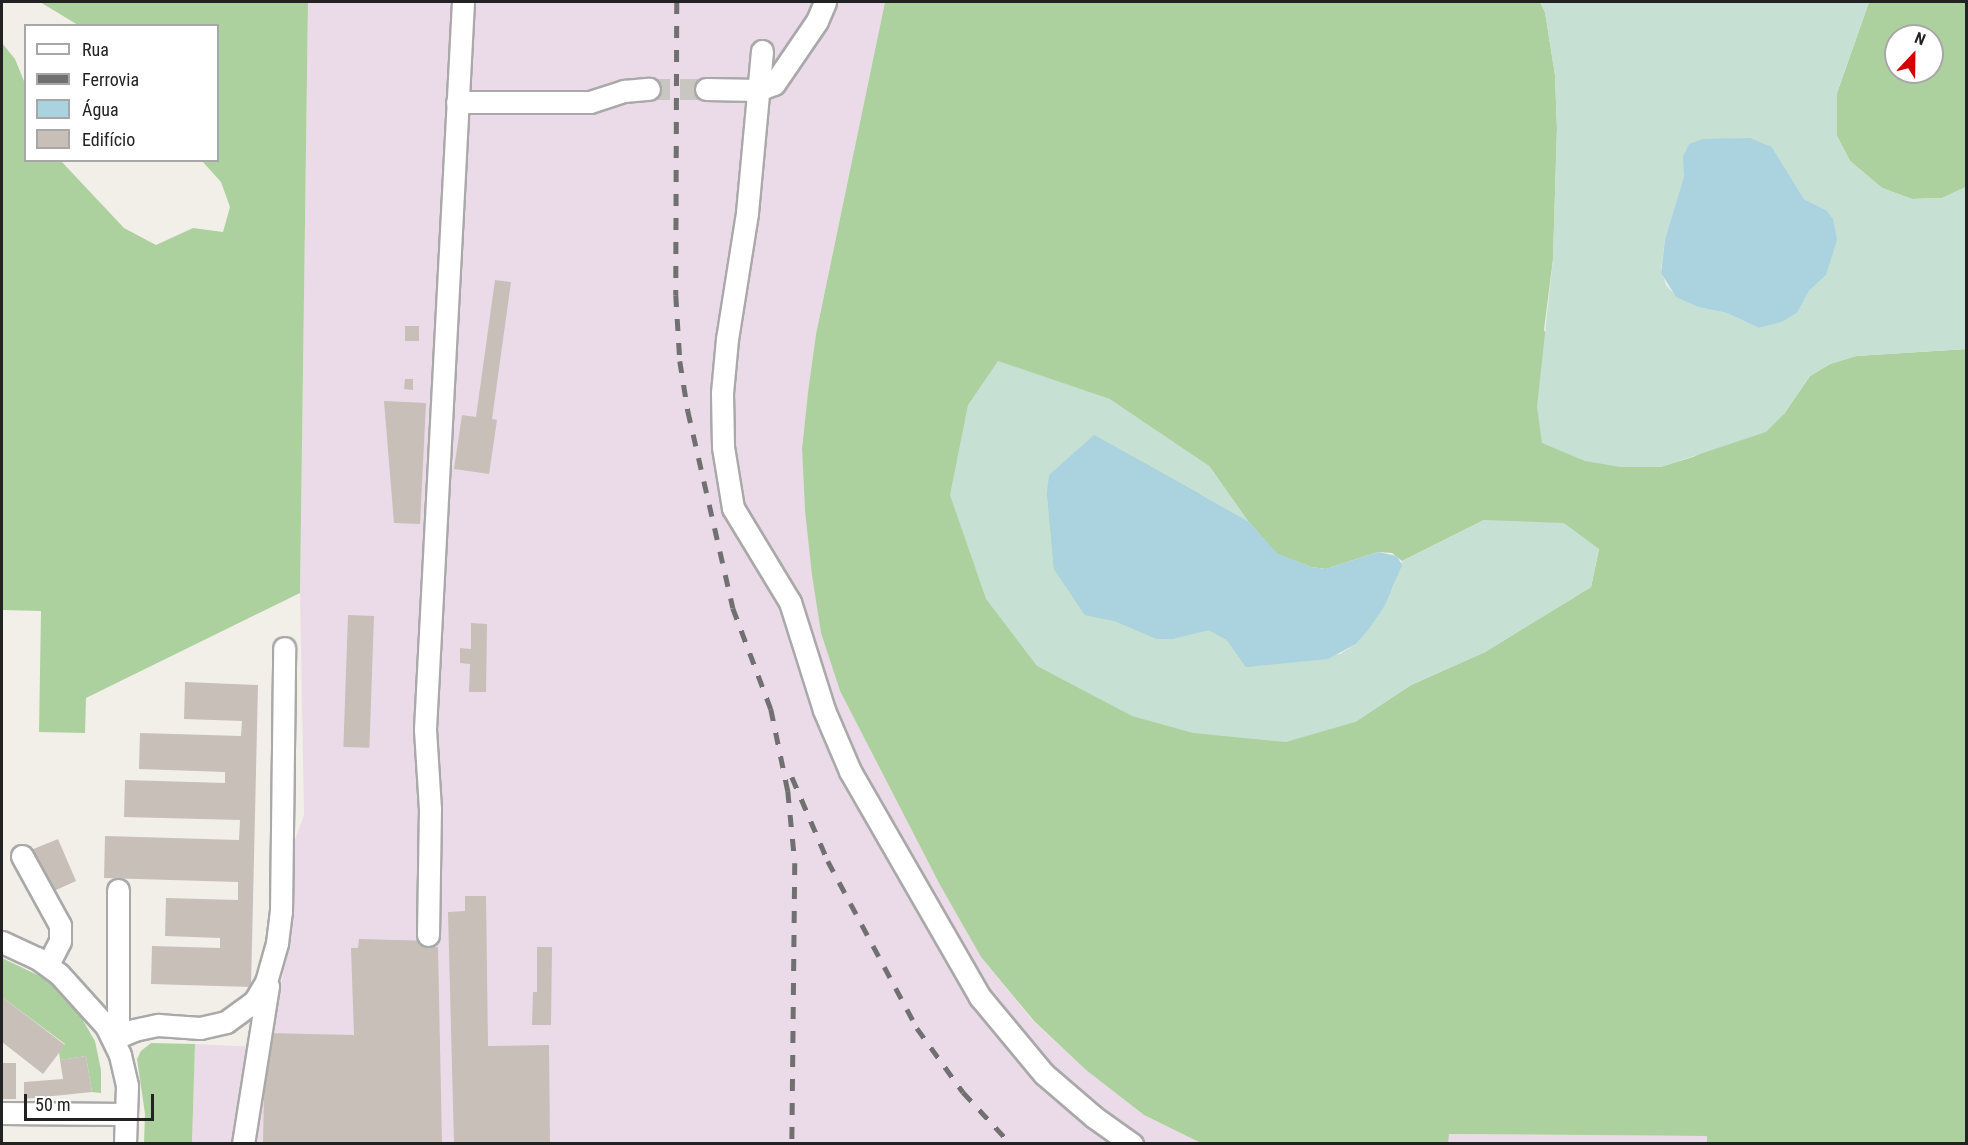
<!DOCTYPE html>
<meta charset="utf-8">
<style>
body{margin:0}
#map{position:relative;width:1968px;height:1145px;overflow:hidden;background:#f2efe9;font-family:"Roboto Condensed",sans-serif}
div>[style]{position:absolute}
.industrial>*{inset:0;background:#ebdbe8}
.forest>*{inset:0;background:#add19e}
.wetland>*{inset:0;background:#c6e0d4}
.water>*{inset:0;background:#aad3df}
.building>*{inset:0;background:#c7bfb8;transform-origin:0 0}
.minor-tunnel>*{height:21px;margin-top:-10.5px;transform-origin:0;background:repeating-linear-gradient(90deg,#c8c6c1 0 21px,transparent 0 31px)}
.roads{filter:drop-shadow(2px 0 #a9a9a9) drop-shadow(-2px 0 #a9a9a9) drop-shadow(0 2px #a9a9a9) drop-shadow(0 -2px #a9a9a9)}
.minor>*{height:21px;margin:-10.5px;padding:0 10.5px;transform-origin:10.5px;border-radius:10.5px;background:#fff}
.rail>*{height:4.5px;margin-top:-2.25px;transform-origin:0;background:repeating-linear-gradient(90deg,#707070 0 12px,transparent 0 24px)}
span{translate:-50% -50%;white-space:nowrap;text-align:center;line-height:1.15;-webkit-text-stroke:6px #fff;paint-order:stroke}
.frame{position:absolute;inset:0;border:3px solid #222;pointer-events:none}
.legend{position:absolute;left:24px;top:24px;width:195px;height:138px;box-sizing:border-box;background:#fff;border:2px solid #a7a7a7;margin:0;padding:8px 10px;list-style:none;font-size:18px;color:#222}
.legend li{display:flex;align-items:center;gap:12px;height:30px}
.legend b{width:30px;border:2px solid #a7a7a7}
.north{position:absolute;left:1884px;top:24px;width:60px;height:60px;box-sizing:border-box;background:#fff;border:2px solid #a7a7a7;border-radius:50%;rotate:22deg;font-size:16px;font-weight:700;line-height:24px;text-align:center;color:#222}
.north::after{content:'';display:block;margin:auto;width:21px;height:27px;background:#d40000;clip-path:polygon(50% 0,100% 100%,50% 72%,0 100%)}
.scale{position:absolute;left:24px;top:1094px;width:130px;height:27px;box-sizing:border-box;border:3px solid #222;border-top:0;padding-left:8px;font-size:18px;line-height:21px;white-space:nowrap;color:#222;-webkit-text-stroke:4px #fff;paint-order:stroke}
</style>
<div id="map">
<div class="industrial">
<i style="clip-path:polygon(308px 2px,885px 2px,816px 334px,808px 392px,802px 449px,805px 511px,821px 633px,840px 691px,940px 885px,981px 957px,1033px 1021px,1086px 1070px,1144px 1115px,1201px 1143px,192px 1144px,195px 1044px,264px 1047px,265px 1033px,273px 1033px,292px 920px,292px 848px,304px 815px,300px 593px)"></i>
<i style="clip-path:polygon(1448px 1134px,1707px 1136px,1707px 1143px,1448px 1144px)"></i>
</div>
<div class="forest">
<i style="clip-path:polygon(40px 2px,308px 2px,300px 593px,86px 698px,85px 733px,39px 732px,41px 611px,2px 610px,2px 43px,15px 59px,24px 81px,26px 160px,61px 161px,124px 228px,156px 245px,193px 228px,223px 232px,230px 207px,221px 182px,202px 161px,218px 160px,218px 26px,78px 25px)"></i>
<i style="clip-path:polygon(evenodd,885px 2px,1540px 2px,1545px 12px,1555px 75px,1557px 129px,1553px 259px,1544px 330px,1620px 467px,1660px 467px,1693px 457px,1784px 414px,1810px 376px,1830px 364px,1856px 356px,1966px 349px,1966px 1142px,1707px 1144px,1707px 1136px,1449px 1134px,1448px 1144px,1201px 1143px,1144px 1115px,1086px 1070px,1034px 1021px,981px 957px,940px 885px,840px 691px,821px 633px,812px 575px,805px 511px,802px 449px,808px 392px,816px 334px,885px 2px,1159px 434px,1209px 466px,1248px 521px,1277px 554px,1311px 567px,1326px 569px,1378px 552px,1392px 553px,1402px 561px,1484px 520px,1599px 549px,1591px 587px,1485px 652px,1411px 685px,1355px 722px,1159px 434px)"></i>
<i style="clip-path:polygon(evenodd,1869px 2px,1966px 2px,1966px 187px,1942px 198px,1912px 199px,1882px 188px,1850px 161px,1837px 136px,1837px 93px,1869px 2px,1896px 36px,1932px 36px,1932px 72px,1896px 72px,1896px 36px)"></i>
<i style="clip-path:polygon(2px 958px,48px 980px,74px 1005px,95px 1041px,101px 1070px,101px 1093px,92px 1092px,86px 1056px,60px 1060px,59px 1052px,65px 1044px,2px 997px)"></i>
<i style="clip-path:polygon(151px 1043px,195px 1044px,192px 1143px,144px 1143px,145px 1114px,137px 1059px,141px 1051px)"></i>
</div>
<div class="wetland">
<i style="clip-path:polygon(evenodd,1540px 2px,1869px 2px,1837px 93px,1837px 136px,1850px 161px,1882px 188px,1912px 199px,1942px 198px,1966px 187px,1966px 349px,1856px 356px,1830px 364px,1810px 376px,1784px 414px,1766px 432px,1661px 467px,1620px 467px,1585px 461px,1542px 443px,1537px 407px,1553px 259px,1557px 129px,1555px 75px,1545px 12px,1540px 2px,1772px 147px,1804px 199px,1826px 210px,1826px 275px,1809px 291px,1797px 313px,1782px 322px,1759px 328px,1727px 313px,1698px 307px,1676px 296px,1666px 285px,1661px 269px,1665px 239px,1684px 176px,1772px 147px)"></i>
<i style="clip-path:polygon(998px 361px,1110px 399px,1209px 466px,1248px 521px,1094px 435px,1047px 492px,1054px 569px,1085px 615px,1115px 621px,1157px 639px,1209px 630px,1227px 640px,1246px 667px,1340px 654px,1356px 644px,1369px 629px,1393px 587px,1402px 561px,1484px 520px,1564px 523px,1599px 549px,1591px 587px,1485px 652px,1411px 685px,1355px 722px,1286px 742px,1193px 733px,1132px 716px,1037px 666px,986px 599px,950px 495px,968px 405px)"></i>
</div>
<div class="water">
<i style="clip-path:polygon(1750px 138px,1772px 147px,1804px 199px,1826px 210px,1833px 219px,1837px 240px,1826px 275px,1809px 291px,1797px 313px,1782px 322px,1759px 328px,1727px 313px,1698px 307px,1676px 297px,1661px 273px,1665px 239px,1684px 176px,1683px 157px,1689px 144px,1703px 139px)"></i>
<i style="clip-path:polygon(1094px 435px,1248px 521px,1278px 554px,1311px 567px,1326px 569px,1378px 552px,1397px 556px,1402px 565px,1385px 605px,1369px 629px,1356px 644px,1328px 659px,1246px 667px,1227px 640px,1209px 630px,1173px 639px,1157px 639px,1115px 621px,1085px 615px,1054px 569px,1047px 492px,1049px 475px)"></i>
</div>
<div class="building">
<i style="clip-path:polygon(495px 280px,511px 282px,492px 419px,497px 420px,489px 474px,454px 469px,462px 415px,476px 417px)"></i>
<i style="left:405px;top:326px;width:14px;height:15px"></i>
<i style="clip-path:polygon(405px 379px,413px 379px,413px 390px,404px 389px)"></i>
<i style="clip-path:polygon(384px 401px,426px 403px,420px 524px,394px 523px)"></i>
<i style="left:348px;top:615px;width:26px;height:132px;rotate:2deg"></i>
<i style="clip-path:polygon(471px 623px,487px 624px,486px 692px,469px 692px,470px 664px,460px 663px,460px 648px,471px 649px)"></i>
<i style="clip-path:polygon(185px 682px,258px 685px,251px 987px,151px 984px,152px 946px,220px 948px,220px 938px,165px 936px,166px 898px,238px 900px,238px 882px,104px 878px,105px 836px,239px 840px,240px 820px,124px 817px,125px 780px,225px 783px,225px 772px,139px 769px,140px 733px,241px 736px,242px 721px,184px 719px)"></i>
<i style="clip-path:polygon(58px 839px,76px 881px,54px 891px,46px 873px,41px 875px,31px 850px)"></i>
<i style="clip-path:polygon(465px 896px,486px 896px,488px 1046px,549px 1045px,550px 1144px,454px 1144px,448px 912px,465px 911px)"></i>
<i style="clip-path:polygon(359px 939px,432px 941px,432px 947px,438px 947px,442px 1144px,263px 1144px,265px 1033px,354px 1035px,351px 948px,358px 948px)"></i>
<i style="clip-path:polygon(537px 947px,552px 947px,551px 1025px,532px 1025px,533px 992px,537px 992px)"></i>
<i style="clip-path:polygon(2px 997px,65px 1045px,43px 1074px,2px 1042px)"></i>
<i style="clip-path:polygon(86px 1056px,92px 1092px,24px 1099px,24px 1082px,63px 1079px,60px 1060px)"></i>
<i style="left:2px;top:1063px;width:14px;height:36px"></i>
</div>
<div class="minor-tunnel">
<i style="left:649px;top:89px;width:57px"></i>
</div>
<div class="roads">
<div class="minor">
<i style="left:762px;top:51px;width:163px;rotate:95.3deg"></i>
<i style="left:747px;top:213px;width:128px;rotate:99deg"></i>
<i style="left:727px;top:339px;width:54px;rotate:95.3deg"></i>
<i style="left:722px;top:393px;width:54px;rotate:88.9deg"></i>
<i style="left:723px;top:447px;width:62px;rotate:80.7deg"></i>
<i style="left:733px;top:508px;width:110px;rotate:58.8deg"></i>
<i style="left:790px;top:602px;width:113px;rotate:72.5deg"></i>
<i style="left:824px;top:710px;width:66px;rotate:66.9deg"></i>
<i style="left:850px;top:771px;width:261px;rotate:60.1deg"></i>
<i style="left:980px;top:997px;width:100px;rotate:50.3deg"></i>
<i style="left:1044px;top:1074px;width:66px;rotate:40.7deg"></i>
<i style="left:1094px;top:1117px;width:47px;rotate:35.4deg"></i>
<i style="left:706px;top:89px;width:52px;rotate:1.1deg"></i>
<i style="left:758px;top:90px;width:17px;rotate:-21deg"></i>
<i style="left:774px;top:84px;width:76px;rotate:-55.7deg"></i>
<i style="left:817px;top:21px;width:21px;rotate:-67deg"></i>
<i style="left:457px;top:102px;width:133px"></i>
<i style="left:590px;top:102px;width:36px;rotate:-18deg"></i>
<i style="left:624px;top:91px;width:25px;rotate:-5deg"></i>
<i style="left:22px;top:856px;width:79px;rotate:61.2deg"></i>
<i style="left:60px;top:925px;width:16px;rotate:90deg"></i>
<i style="left:60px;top:941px;width:27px;rotate:117deg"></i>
<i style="left:428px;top:935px;width:126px;rotate:-89.1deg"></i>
<i style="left:430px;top:809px;width:80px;rotate:-93.6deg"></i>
<i style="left:425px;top:729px;width:728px;rotate:-87.01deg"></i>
<i style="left:2px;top:942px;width:38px;rotate:25deg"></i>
<i style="left:37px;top:958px;width:27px;rotate:36deg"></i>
<i style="left:59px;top:974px;width:70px;rotate:47.9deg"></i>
<i style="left:106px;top:1026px;width:32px;rotate:64deg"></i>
<i style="left:120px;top:1055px;width:32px;rotate:77deg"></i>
<i style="left:127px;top:1086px;width:58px;rotate:92deg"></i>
<i style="left:118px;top:1036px;width:146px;rotate:-90deg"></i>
<i style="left:113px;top:1039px;width:23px;rotate:-23deg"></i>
<i style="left:134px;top:1030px;width:25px;rotate:-12deg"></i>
<i style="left:158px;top:1025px;width:42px;rotate:4.1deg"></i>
<i style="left:200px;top:1028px;width:27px;rotate:-13deg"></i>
<i style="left:226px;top:1022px;width:34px;rotate:-36deg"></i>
<i style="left:254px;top:1002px;width:23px;rotate:-59deg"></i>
<i style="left:266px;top:982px;width:41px;rotate:-74.2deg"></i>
<i style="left:277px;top:943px;width:31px;rotate:-83deg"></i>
<i style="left:281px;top:912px;width:264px;rotate:-89.3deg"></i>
<i style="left:2px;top:1113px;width:124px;rotate:0.5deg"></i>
<i style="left:243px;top:1144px;width:160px;rotate:-81deg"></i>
</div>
</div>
<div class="rail">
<i style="left:677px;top:2px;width:293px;rotate:90.2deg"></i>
<i style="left:676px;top:295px;width:66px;rotate:86.5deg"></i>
<i style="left:680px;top:361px;width:51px;rotate:80.9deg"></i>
<i style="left:688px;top:411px;width:202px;rotate:77.1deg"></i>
<i style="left:733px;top:608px;width:108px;rotate:69.4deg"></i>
<i style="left:771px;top:709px;width:84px;rotate:78.3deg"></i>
<i style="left:788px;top:791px;width:72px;rotate:84.4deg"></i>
<i style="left:795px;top:863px;width:281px;rotate:90.6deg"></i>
<i style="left:792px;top:777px;width:91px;rotate:66.8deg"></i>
<i style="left:828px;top:861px;width:189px;rotate:61.9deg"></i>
<i style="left:917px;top:1028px;width:79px;rotate:54.3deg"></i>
<i style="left:963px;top:1092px;width:71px;rotate:47.3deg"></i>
</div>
<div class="frame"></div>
<ul class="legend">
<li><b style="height:8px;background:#fff"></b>Rua</li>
<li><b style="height:8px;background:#707070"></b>Ferrovia</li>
<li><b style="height:16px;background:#aad3df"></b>Água</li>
<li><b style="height:16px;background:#c7bfb8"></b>Edifício</li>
</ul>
<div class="north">N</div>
<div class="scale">50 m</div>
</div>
